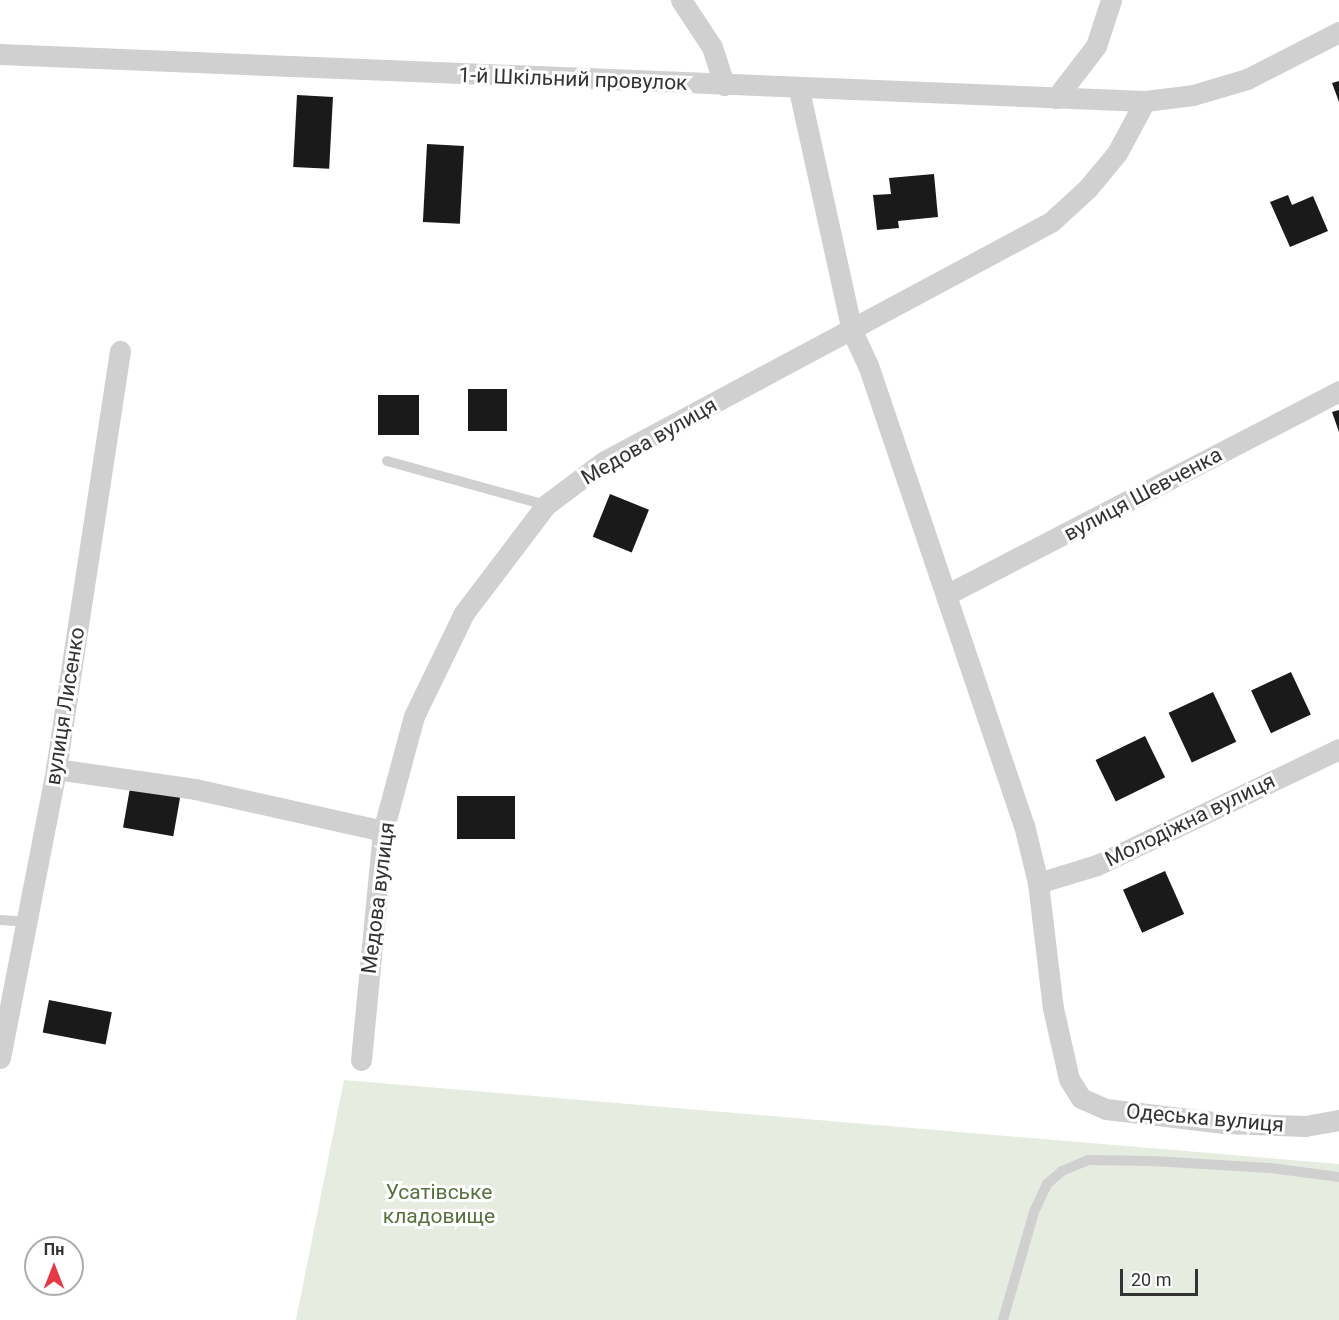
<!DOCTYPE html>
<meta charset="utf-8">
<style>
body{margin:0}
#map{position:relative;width:1339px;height:1320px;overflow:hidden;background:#fff;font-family:Roboto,sans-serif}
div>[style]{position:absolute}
.green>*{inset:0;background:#e6ecdf}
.building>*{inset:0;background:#1a1a1a;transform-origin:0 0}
.lane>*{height:10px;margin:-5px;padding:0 5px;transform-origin:5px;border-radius:5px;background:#d0d0d0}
.street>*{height:21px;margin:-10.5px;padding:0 10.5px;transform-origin:10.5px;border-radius:10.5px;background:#d0d0d0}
span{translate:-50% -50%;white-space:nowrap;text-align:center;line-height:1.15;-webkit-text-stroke:6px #fff;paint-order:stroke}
.street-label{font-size:21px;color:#333}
.park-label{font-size:21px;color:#56703f}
.north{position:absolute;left:24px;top:1236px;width:60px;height:60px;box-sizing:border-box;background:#fff;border:2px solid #adadad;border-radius:50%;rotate:0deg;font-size:16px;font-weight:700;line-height:24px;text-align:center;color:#333}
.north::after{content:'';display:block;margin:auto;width:21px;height:27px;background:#e63946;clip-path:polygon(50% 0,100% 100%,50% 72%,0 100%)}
.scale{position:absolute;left:1120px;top:1269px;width:78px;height:27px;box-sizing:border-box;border:3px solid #333;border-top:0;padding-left:8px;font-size:18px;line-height:21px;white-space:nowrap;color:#333;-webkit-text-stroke:4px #fff;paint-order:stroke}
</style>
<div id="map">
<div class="green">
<i style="clip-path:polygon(344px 1080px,1339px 1164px,1339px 1320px,296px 1320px)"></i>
</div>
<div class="building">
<i style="clip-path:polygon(1339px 81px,1339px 102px,1332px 83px)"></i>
<i style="left:297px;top:95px;width:36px;height:72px;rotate:3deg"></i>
<i style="left:427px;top:144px;width:37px;height:78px;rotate:3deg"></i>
<i style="clip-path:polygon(934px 174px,938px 217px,898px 221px,899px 228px,877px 230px,873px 195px,891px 194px,889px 178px)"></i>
<i style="clip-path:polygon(1288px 195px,1292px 205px,1313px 196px,1328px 231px,1290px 247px,1270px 202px)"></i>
<i style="left:468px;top:389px;width:39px;height:42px"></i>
<i style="left:378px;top:395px;width:41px;height:40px"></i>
<i style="clip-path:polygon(1339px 410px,1339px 432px,1332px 412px)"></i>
<i style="left:610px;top:494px;width:42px;height:46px;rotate:22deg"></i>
<i style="left:1291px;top:672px;width:47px;height:44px;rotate:65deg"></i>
<i style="left:1213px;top:692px;width:55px;height:49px;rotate:65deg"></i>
<i style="left:1145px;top:736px;width:46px;height:55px;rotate:64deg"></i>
<i style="left:130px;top:788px;width:51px;height:40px;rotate:10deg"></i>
<i style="left:515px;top:796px;width:43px;height:58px;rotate:90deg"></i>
<i style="left:1165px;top:871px;width:47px;height:46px;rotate:66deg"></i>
<i style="left:49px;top:1000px;width:64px;height:33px;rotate:11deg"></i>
</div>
<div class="lane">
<i style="left:387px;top:461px;width:165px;rotate:15.5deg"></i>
<i style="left:0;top:920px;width:26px;rotate:4deg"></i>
<i style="left:1003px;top:1320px;width:112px;rotate:-74deg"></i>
<i style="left:1034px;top:1212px;width:31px;rotate:-65deg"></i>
<i style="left:1047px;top:1184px;width:20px;rotate:-41deg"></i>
<i style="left:1062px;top:1171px;width:28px;rotate:-23deg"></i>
<i style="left:1088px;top:1160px;width:64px;rotate:0.9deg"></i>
<i style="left:1152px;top:1161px;width:118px;rotate:3.4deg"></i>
<i style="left:1270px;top:1168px;width:70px;rotate:7.4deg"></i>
</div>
<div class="street">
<i style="left:681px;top:0;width:56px;rotate:56.6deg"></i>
<i style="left:712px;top:47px;width:40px;rotate:72deg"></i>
<i style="left:0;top:54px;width:1146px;rotate:2.35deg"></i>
<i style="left:1145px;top:101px;width:48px;rotate:-7.1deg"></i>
<i style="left:1193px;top:95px;width:56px;rotate:-16.5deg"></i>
<i style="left:1247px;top:79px;width:103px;rotate:-27.1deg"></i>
<i style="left:799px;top:90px;width:247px;rotate:77.6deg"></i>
<i style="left:852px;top:331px;width:38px;rotate:65deg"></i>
<i style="left:868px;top:365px;width:486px;rotate:71.3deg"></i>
<i style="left:1024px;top:825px;width:60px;rotate:76.4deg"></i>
<i style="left:1038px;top:883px;width:126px;rotate:83.2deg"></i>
<i style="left:1053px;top:1008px;width:73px;rotate:77.3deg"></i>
<i style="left:1069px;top:1079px;width:22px;rotate:58deg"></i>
<i style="left:1081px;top:1098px;width:27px;rotate:24deg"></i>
<i style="left:1106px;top:1109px;width:119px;rotate:6.8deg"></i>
<i style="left:1224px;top:1123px;width:81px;rotate:2.1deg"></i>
<i style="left:1305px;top:1126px;width:35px;rotate:-10deg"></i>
<i style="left:1056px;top:98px;width:66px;rotate:-52.4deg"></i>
<i style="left:1096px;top:46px;width:48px;rotate:-71.9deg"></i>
<i style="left:946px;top:595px;width:443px;rotate:-27.4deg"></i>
<i style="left:56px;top:769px;width:140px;rotate:8.2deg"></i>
<i style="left:195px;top:789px;width:193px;rotate:12.6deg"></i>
<i style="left:1038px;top:883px;width:62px;rotate:-17deg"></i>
<i style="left:1097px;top:865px;width:268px;rotate:-25.6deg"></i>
<i style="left:0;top:1058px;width:294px;rotate:-79deg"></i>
<i style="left:56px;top:769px;width:423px;rotate:-81.3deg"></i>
<i style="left:361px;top:1060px;width:230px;rotate:-84.5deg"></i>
<i style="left:383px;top:831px;width:119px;rotate:-74.9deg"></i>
<i style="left:414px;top:716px;width:114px;rotate:-64.1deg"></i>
<i style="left:464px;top:613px;width:136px;rotate:-52.8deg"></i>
<i style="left:546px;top:505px;width:71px;rotate:-37deg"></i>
<i style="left:603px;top:462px;width:508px;rotate:-28.18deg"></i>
<i style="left:1051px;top:222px;width:50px;rotate:-42.6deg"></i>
<i style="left:1088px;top:188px;width:45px;rotate:-50.4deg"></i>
<i style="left:1117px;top:153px;width:59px;rotate:-61.7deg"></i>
</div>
<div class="street-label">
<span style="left:573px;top:79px;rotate:2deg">1-й Шкільний провулок</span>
<span style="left:649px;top:441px;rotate:-30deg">Медова вулиця</span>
<span style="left:1143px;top:494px;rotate:-28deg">вулиця Шевченка</span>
<span style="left:65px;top:706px;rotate:-81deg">вулиця Лисенко</span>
<span style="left:1190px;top:820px;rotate:-26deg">Молодіжна вулиця</span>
<span style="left:378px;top:898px;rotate:-83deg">Медова вулиця</span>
<span style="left:1205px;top:1118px;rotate:5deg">Одеська вулиця</span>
</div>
<div class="park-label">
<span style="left:439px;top:1204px">Усатівське<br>кладовище</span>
</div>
<div class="north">Пн</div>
<div class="scale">20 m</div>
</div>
